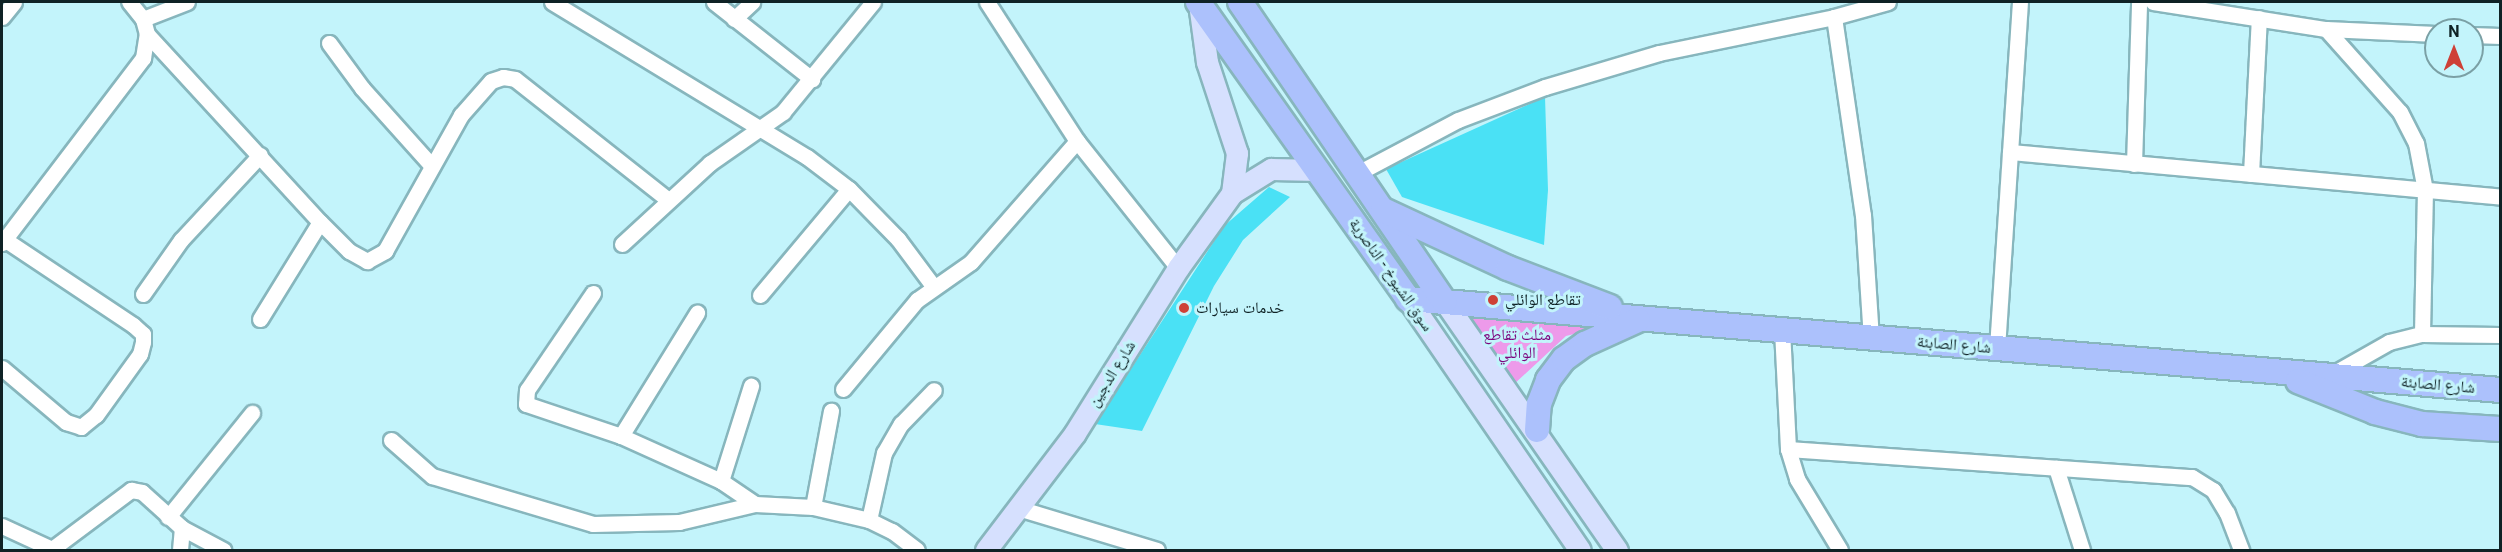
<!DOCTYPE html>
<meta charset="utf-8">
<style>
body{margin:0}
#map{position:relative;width:2502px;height:552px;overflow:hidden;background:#c3f4fb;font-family:Roboto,"Noto Naskh Arabic",sans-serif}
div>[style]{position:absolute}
.green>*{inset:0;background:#ed9aea}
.building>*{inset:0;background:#4ae1f5}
.roads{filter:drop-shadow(2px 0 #87b6bd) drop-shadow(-2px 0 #87b6bd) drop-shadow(0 2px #87b6bd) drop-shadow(0 -2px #87b6bd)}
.street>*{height:15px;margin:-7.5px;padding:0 7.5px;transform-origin:7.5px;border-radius:7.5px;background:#fff}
.secondary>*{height:21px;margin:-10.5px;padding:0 10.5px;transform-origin:10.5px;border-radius:10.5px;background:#d6e0fe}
.primary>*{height:24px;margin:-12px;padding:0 12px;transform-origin:12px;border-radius:12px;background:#acc1fc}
.dots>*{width:16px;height:16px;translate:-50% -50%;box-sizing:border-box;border:3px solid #c3f4fb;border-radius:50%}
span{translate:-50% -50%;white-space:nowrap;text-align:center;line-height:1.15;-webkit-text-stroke:6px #c3f4fb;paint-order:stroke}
.street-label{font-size:16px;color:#0f2225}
.poi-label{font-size:16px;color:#0f2225}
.left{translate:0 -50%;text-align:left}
.park-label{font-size:16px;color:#7c047d}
.frame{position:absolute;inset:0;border:3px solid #0f2225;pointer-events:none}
.north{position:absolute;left:2424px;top:18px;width:60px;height:60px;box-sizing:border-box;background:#c3f4fb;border:2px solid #7ba0a5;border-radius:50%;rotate:0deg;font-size:16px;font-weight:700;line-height:24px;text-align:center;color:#0f2225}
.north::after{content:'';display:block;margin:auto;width:21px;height:27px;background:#ce4037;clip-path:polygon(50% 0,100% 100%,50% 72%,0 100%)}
</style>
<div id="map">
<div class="green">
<i style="clip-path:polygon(1472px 316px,1586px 323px,1588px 327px,1586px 331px,1566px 336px,1512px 386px,1470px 321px)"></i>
</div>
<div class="building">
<i style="clip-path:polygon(1545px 97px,1548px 190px,1544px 245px,1402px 197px,1386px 169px)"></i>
<i style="clip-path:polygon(1269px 187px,1290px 197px,1243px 240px,1214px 286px,1142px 431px,1095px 424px,1224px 226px)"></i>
</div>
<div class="roads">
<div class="street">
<i style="left:552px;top:2px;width:298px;rotate:31.3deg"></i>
<i style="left:807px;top:157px;width:53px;rotate:37.3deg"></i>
<i style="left:849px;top:189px;width:70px;rotate:45.6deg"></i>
<i style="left:898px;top:239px;width:59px;rotate:53.3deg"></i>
<i style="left:714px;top:2px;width:125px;rotate:38.2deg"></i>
<i style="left:987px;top:2px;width:166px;rotate:57.1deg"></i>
<i style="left:1077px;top:141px;width:162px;rotate:51.5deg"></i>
<i style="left:2153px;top:2px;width:175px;rotate:8.9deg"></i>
<i style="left:2326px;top:29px;width:110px;rotate:2.6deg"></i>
<i style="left:2px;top:17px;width:19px;rotate:-51deg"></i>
<i style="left:1834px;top:17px;width:200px;rotate:81.7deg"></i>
<i style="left:1863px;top:215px;width:123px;rotate:86.3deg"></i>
<i style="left:143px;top:19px;width:47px;rotate:-21.1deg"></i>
<i style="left:734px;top:19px;width:25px;rotate:-43deg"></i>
<i style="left:2326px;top:29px;width:111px;rotate:48.3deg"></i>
<i style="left:2400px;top:112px;width:35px;rotate:63deg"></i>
<i style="left:2416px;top:143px;width:48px;rotate:79.2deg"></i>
<i style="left:2425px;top:190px;width:144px;rotate:91.2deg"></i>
<i style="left:147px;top:34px;width:255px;rotate:47.4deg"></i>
<i style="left:320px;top:222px;width:41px;rotate:45deg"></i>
<i style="left:349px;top:251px;width:21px;rotate:29deg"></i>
<i style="left:367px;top:261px;width:21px;rotate:-29deg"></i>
<i style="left:385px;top:251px;width:156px;rotate:-60.8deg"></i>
<i style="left:461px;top:115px;width:45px;rotate:-48.6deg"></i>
<i style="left:491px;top:81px;width:13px;rotate:-18deg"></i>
<i style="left:503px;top:77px;width:12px;rotate:9deg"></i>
<i style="left:515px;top:79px;width:194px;rotate:38.3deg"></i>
<i style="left:2472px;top:35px;width:28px;rotate:2deg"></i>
<i style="left:329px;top:43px;width:56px;rotate:53.7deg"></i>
<i style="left:362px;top:88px;width:103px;rotate:48.1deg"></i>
<i style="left:2010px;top:152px;width:492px;rotate:5.2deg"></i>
<i style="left:2134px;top:164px;width:162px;rotate:-88.2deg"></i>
<i style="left:1356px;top:174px;width:115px;rotate:-27.9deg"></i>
<i style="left:1458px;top:120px;width:93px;rotate:-20.8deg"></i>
<i style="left:1545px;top:87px;width:119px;rotate:-16.6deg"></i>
<i style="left:1659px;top:53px;width:179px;rotate:-11.6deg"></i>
<i style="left:1834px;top:17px;width:56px;rotate:-15.5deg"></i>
<i style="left:2251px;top:174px;width:156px;rotate:-87.1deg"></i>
<i style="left:2px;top:243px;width:233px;rotate:-52.7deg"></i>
<i style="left:143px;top:58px;width:24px;rotate:-81deg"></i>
<i style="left:147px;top:34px;width:16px;rotate:-105deg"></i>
<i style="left:143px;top:19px;width:22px;rotate:-129deg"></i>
<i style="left:622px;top:244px;width:120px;rotate:-42.6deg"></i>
<i style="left:710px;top:163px;width:89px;rotate:-34.9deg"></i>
<i style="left:783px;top:112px;width:142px;rotate:-50.7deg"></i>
<i style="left:593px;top:293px;width:117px;rotate:124.2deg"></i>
<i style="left:527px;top:390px;width:14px;rotate:94deg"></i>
<i style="left:526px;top:404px;width:100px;rotate:18.6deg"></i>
<i style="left:621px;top:436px;width:110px;rotate:24.2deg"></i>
<i style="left:721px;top:481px;width:41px;rotate:34.1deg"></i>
<i style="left:143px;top:294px;width:66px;rotate:-54.9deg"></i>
<i style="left:181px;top:240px;width:116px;rotate:-47.1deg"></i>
<i style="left:760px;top:295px;width:138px;rotate:-50deg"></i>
<i style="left:260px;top:319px;width:114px;rotate:-58.3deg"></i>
<i style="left:1782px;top:330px;width:119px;rotate:87.1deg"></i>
<i style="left:1788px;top:449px;width:31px;rotate:73deg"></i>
<i style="left:1797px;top:479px;width:83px;rotate:58.8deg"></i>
<i style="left:1997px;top:348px;width:347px;rotate:-86.2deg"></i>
<i style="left:2px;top:368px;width:84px;rotate:40.2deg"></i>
<i style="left:66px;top:422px;width:16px;rotate:18deg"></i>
<i style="left:81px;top:427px;width:19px;rotate:-39deg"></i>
<i style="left:96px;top:415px;width:75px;rotate:-54.2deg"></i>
<i style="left:140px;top:354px;width:12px;rotate:-76deg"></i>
<i style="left:143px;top:342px;width:8px;rotate:-90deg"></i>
<i style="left:143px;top:334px;width:13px;rotate:-138deg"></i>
<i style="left:133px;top:325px;width:155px;rotate:-146.3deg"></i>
<i style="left:2329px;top:376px;width:69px;rotate:-29.5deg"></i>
<i style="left:2389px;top:342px;width:34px;rotate:-14deg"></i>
<i style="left:2422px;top:334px;width:78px;rotate:0.7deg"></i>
<i style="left:843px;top:389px;width:116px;rotate:-50.3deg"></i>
<i style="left:917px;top:300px;width:66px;rotate:-35.1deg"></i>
<i style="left:971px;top:262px;width:161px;rotate:-48.8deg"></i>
<i style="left:621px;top:436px;width:145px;rotate:-58.3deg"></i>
<i style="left:391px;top:440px;width:55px;rotate:41.3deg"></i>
<i style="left:432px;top:476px;width:168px;rotate:16.6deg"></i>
<i style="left:593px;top:524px;width:86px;rotate:-1.3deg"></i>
<i style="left:679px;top:522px;width:78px;rotate:-13.3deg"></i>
<i style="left:755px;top:504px;width:58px;rotate:3deg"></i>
<i style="left:813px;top:507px;width:57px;rotate:13.1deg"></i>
<i style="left:869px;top:520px;width:25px;rotate:26deg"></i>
<i style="left:892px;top:531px;width:31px;rotate:37deg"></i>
<i style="left:1788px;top:449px;width:405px;rotate:4deg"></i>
<i style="left:2192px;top:477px;width:25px;rotate:32deg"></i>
<i style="left:2213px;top:490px;width:27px;rotate:59deg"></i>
<i style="left:2227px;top:513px;width:40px;rotate:69deg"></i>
<i style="left:2056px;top:468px;width:86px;rotate:72.4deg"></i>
<i style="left:721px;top:481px;width:100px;rotate:-72.5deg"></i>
<i style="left:813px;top:507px;width:98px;rotate:-79.4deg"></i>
<i style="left:1018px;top:508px;width:145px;rotate:16.8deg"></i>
<i style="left:168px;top:517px;width:134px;rotate:-51.1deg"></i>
<i style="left:869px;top:520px;width:69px;rotate:-77.4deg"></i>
<i style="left:884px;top:453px;width:34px;rotate:-60deg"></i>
<i style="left:901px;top:424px;width:47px;rotate:-45.9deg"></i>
<i style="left:2px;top:526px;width:55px;rotate:24.7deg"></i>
<i style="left:52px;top:549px;width:99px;rotate:-36.8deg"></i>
<i style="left:131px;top:490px;width:11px;rotate:10deg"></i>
<i style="left:142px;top:492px;width:54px;rotate:42deg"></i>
<i style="left:182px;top:528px;width:47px;rotate:28.2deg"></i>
<i style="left:180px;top:550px;width:22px;rotate:-85deg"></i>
</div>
<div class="secondary">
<i style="left:1199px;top:3px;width:60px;rotate:82.3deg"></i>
<i style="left:1207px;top:62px;width:96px;rotate:71.8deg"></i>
<i style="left:1237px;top:153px;width:40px;rotate:97.1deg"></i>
<i style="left:1408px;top:299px;width:304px;rotate:55.6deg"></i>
<i style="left:1445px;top:302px;width:302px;rotate:55.3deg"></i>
<i style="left:986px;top:550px;width:147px;rotate:-52.7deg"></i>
<i style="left:1075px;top:433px;width:195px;rotate:-58deg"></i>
<i style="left:1178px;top:268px;width:92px;rotate:-54.2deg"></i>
<i style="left:1232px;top:193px;width:46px;rotate:-31.6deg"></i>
<i style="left:1271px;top:169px;width:47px;rotate:1.2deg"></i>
</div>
<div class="primary">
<i style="left:1198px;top:2px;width:364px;rotate:54.7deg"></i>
<i style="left:1408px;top:299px;width:1096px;rotate:4.76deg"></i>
<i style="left:1240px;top:2px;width:363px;rotate:55.7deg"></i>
<i style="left:1383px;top:210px;width:138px;rotate:24.9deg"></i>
<i style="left:1508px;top:268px;width:109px;rotate:20.9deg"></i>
<i style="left:2298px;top:381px;width:83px;rotate:21.9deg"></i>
<i style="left:2375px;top:412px;width:49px;rotate:14.3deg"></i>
<i style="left:2422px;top:424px;width:78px;rotate:3.7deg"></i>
<i style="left:1537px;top:430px;width:26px;rotate:-86deg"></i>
<i style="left:1539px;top:404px;width:26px;rotate:-69deg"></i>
<i style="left:1548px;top:380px;width:26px;rotate:-53deg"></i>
<i style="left:1564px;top:359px;width:26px;rotate:-36deg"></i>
<i style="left:1585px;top:344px;width:58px;rotate:-24.4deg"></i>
</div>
</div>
<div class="dots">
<i style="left:1493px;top:300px;background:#ce4037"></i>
<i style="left:1184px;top:308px;background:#ce4037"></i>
</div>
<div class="street-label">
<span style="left:1391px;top:275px;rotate:55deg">سوق الشيوخ - الناصرية</span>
<span style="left:1954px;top:345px;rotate:5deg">شارع الصابئة</span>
<span style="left:1112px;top:374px;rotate:-58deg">شارع الدجين</span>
<span style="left:2438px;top:385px;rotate:5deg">شارع الصابئة</span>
</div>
<div class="poi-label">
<span class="left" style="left:1505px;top:300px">تقاطع الوائلي</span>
<span class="left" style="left:1196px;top:308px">خدمات سيارات</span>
</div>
<div class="park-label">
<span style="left:1517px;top:344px">مثلث تقاطع<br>الوائلي</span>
</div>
<div class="frame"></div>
<div class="north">N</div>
</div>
